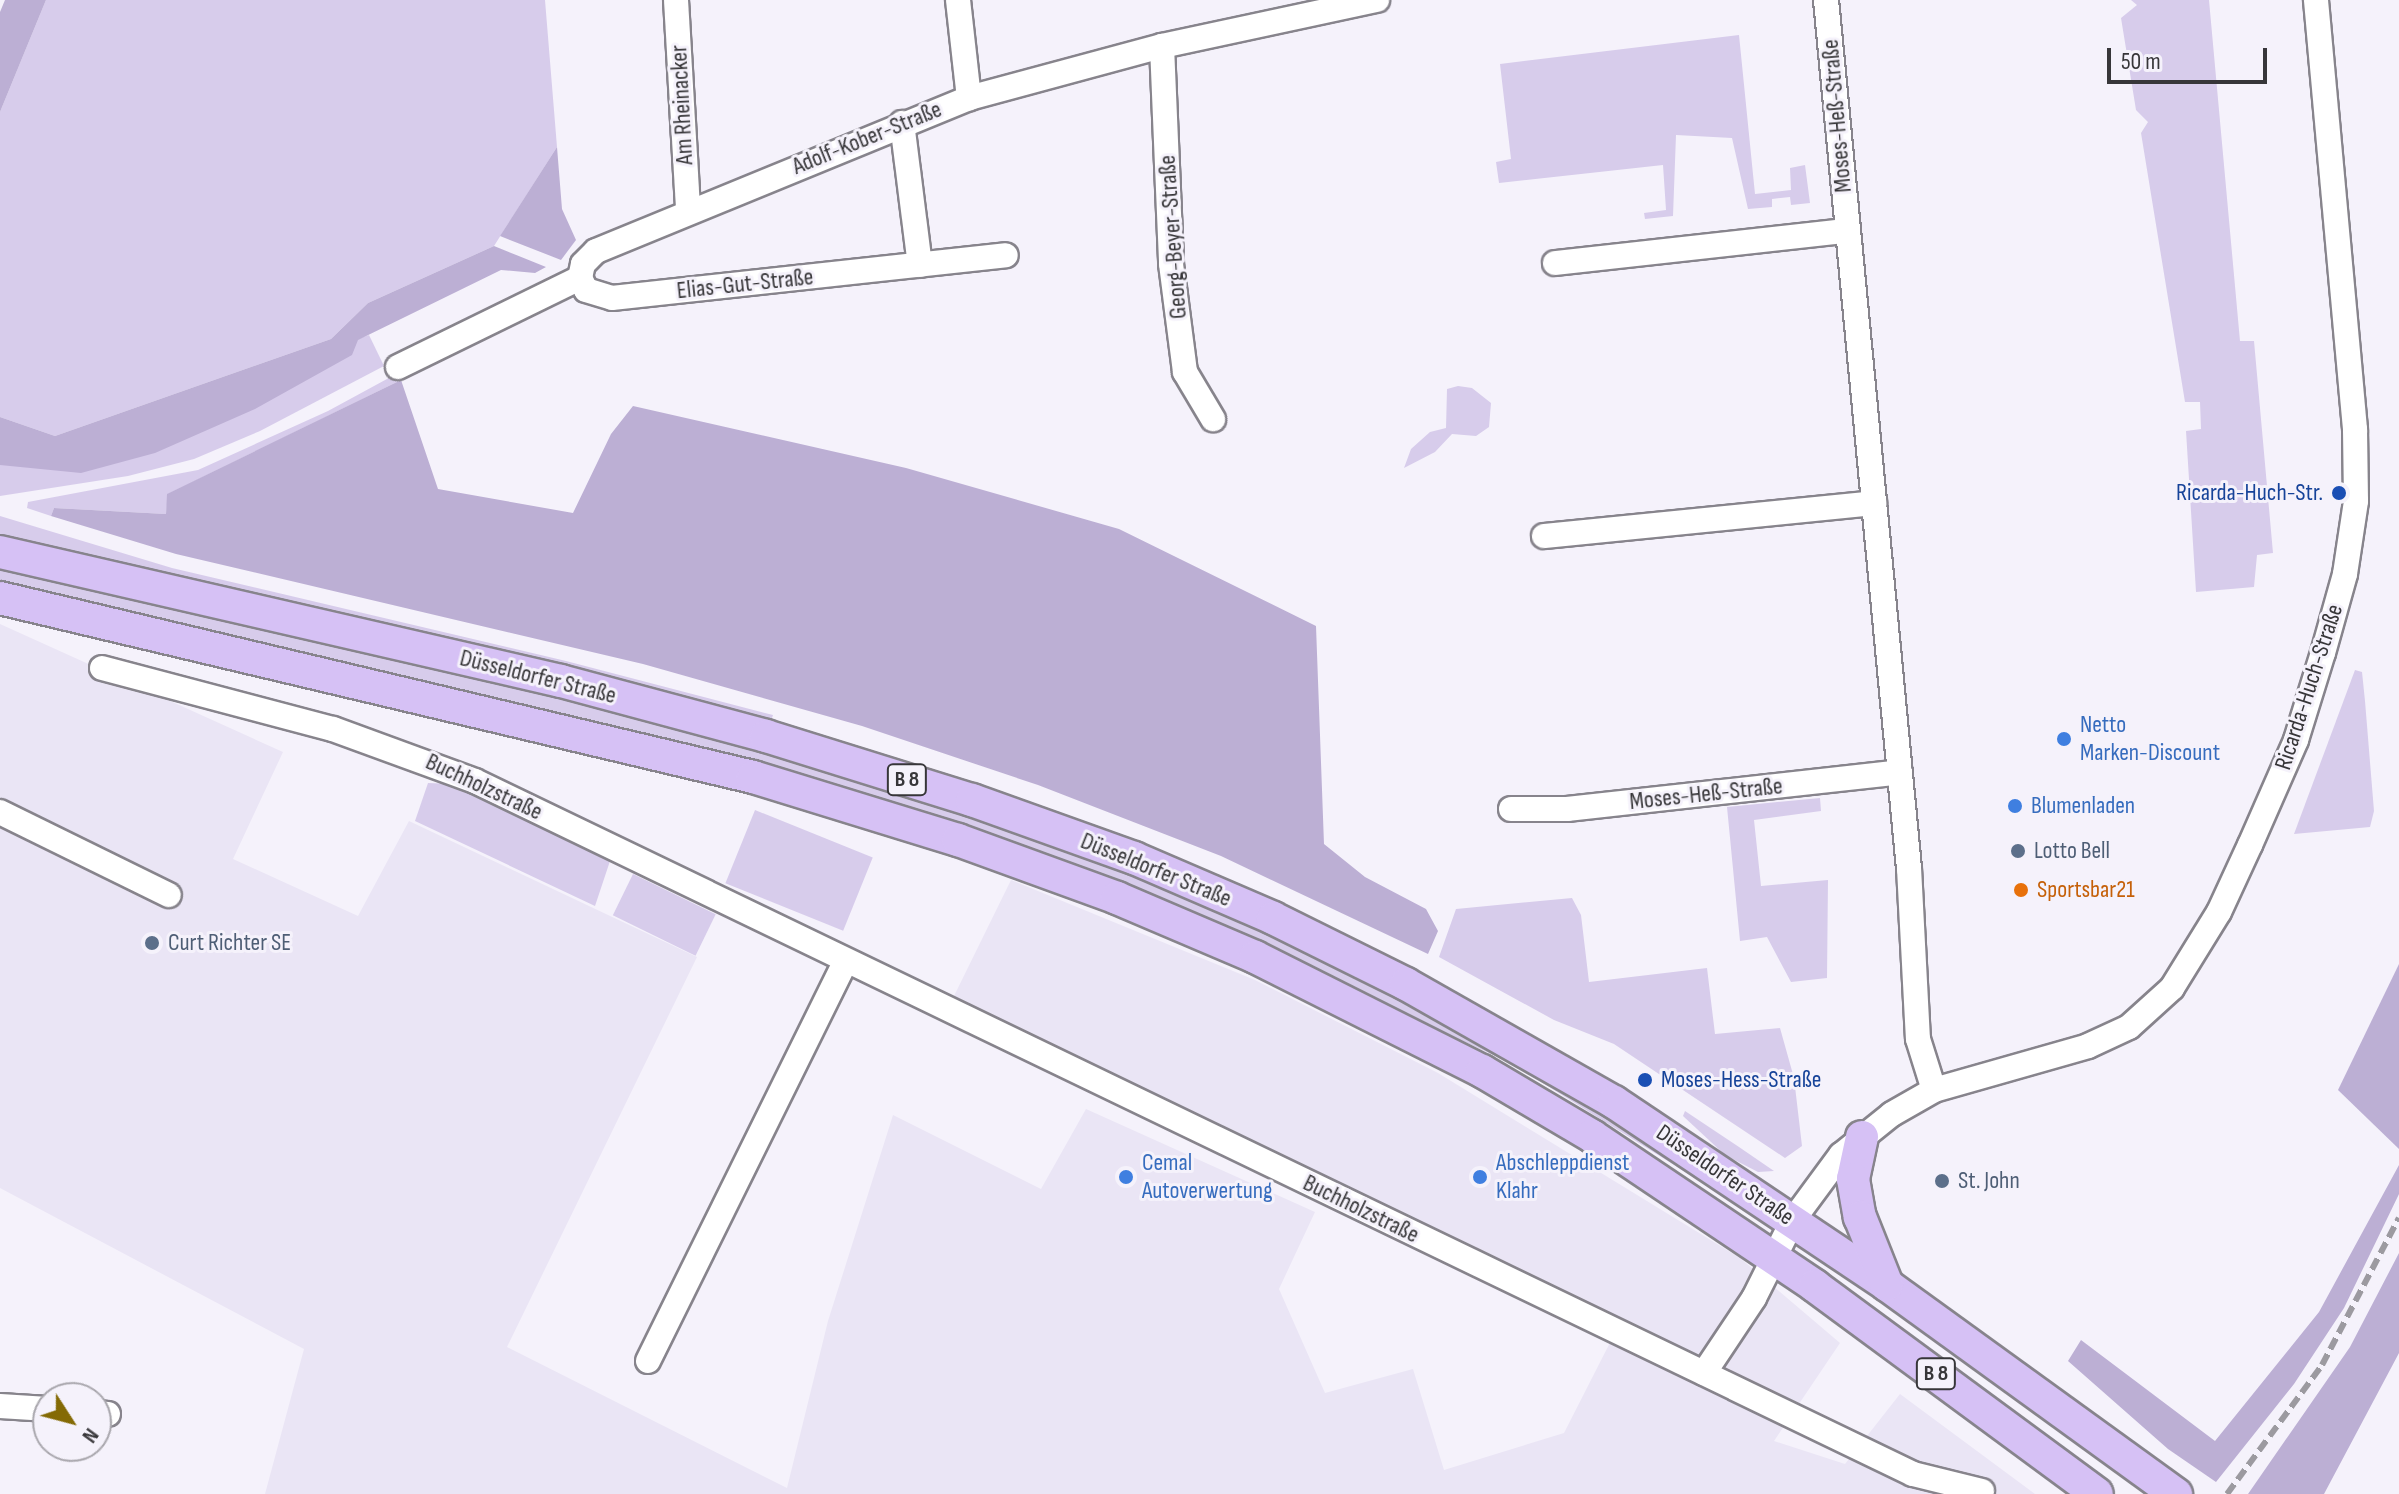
<!DOCTYPE html>
<meta charset="utf-8">
<style>
body{margin:0}
#map{position:relative;width:2399px;height:1494px;overflow:hidden;background:#f5f2fb;font-family:"Sofia Sans Condensed",sans-serif}
div>[style]{position:absolute}
.built>*{inset:0;background:#eae5f5}
.green>*{inset:0;background:#d7cceb;transform-origin:0 0}
.forest>*{inset:0;background:#bcafd4}
.roads{filter:drop-shadow(2px 0 #87848c) drop-shadow(-2px 0 #87848c) drop-shadow(0 2px #87848c) drop-shadow(0 -2px #87848c)}
.minor>*{height:24px;margin:-12px;padding:0 12px;transform-origin:12px;border-radius:12px;background:#fff}
.major>*{height:32px;margin:-16px;padding:0 16px;transform-origin:16px;border-radius:16px;background:#d6c1f5}
.rail>*{height:6px;margin-top:-3px;transform-origin:0;background:repeating-linear-gradient(90deg,#9c9aa0 0 12px,transparent 0 18px)}
.dots>*{width:22px;height:22px;translate:-50% -50%;box-sizing:border-box;border:4px solid #f5f2fb;border-radius:50%}
span{translate:-50% -50%;white-space:nowrap;text-align:center;line-height:1.15;-webkit-text-stroke:6px #f5f2fb;paint-order:stroke}
.shield-label span{padding:2px 6px;background:#f5f2fb;border:2px solid;border-radius:6px;-webkit-text-stroke-width:0}
.shield-label{font-size:22px;color:#373639;font-weight:700}
.street-label{font-size:24px;color:#373639}
.transit-label{font-size:24px;color:#164399}
.right{translate:-100% -50%;text-align:right}
.left{translate:0 -50%;text-align:left}
.shop-label{font-size:24px;color:#366cbe}
.service-label{font-size:24px;color:#4e5e75}
.food-label{font-size:24px;color:#c56008}
.north{position:absolute;left:32px;top:1382px;width:80px;height:80px;box-sizing:border-box;background:#f5f2fb;border:2px solid #a9a7ad;border-radius:50%;rotate:126deg;font-size:22px;font-weight:700;line-height:32px;text-align:center;color:#373639}
.north::after{content:'';display:block;margin:auto;width:28px;height:36px;background:#846a05;clip-path:polygon(50% 0,100% 100%,50% 72%,0 100%)}
.scale{position:absolute;left:2107px;top:48px;width:160px;height:36px;box-sizing:border-box;border:4px solid #373639;border-top:0;padding-left:10px;font-size:24px;line-height:28px;white-space:nowrap;color:#373639;-webkit-text-stroke:6px #f5f2fb;paint-order:stroke}
</style>
<div id="map">
<div class="built">
<i style="clip-path:polygon(0 624px,283px 752px,233px 859px,358px 916px,409px 821px,697px 957px,507px 1347px,787px 1488px,828px 1321px,893px 1115px,1041px 1189px,1086px 1109px,1315px 1212px,1279px 1289px,1325px 1393px,1413px 1369px,1444px 1470px,1564px 1433px,1620px 1323px,954px 996px,1011px 880px,1255px 980px,1438px 1073px,1740px 1258px,1840px 1343px,1774px 1441px,1845px 1464px,1900px 1394px,2035px 1494px,265px 1494px,304px 1349px,0 1188px)"></i>
</div>
<div class="green">
<i style="clip-path:polygon(46px 0,545px 0,557px 147px,494px 246px,368px 303px,331px 339px,55px 436px,0 417px,0 112px)"></i>
<i style="clip-path:polygon(2131px 0,2209px 0,2240px 341px,2254px 341px,2273px 553px,2257px 555px,2254px 587px,2196px 592px,2186px 431px,2201px 429px,2200px 402px,2185px 402px,2141px 133px,2148px 122px,2136px 110px,2121px 18px,2137px 5px)"></i>
<i style="clip-path:polygon(1739px 35px,1755px 194px,1791px 190px,1790px 168px,1805px 165px,1810px 203px,1791px 205px,1790px 197px,1772px 199px,1772px 207px,1748px 209px,1732px 138px,1676px 135px,1673px 216px,1645px 219px,1644px 213px,1666px 210px,1663px 165px,1499px 183px,1496px 162px,1511px 159px,1500px 64px)"></i>
<i style="clip-path:polygon(369px 335px,384px 366px,260px 431px,194px 459px,128px 476px,0 496px,0 465px)"></i>
<i style="clip-path:polygon(398px 373px,401px 380px,168px 494px,166px 514px,54px 508px,51px 516px,27px 508px,28px 502px,198px 470px,328px 411px)"></i>
<i style="clip-path:polygon(1458px 386px,1472px 388px,1491px 403px,1489px 427px,1476px 436px,1452px 434px,1435px 452px,1404px 468px,1411px 449px,1430px 432px,1446px 428px,1447px 389px)"></i>
<i style="clip-path:polygon(0 516px,172px 568px,566px 661px,773px 715px,771px 721px,565px 667px,0 536px)"></i>
<i style="clip-path:polygon(0 566px,601px 706px,960px 809px,1101px 860px,1247px 920px,1382px 987px,1607px 1112px,1751px 1213px,1509px 1062px,1377px 1002px,703px 749px,0 582px)"></i>
<i style="clip-path:polygon(2355px 670px,2362px 672px,2365px 701px,2374px 811px,2370px 827px,2294px 834px)"></i>
<i style="clip-path:polygon(428px 783px,453px 784px,610px 861px,595px 906px,415px 821px)"></i>
<i style="clip-path:polygon(1820px 798px,1821px 811px,1754px 820px,1761px 886px,1828px 880px,1827px 978px,1791px 982px,1767px 937px,1740px 941px,1727px 807px)"></i>
<i style="left:755px;top:810px;width:127px;height:79px;rotate:22deg"></i>
<i style="left:633px;top:874px;width:92px;height:46px;rotate:26deg"></i>
<i style="clip-path:polygon(1572px 898px,1581px 915px,1589px 982px,1707px 968px,1715px 1034px,1780px 1028px,1794px 1078px,1802px 1146px,1785px 1158px,1614px 1044px,1554px 1020px,1439px 957px,1456px 909px)"></i>
<i style="clip-path:polygon(1685px 1111px,1739px 1147px,1774px 1171px,1758px 1172px,1725px 1155px,1683px 1116px)"></i>
</div>
<div class="forest">
<i style="clip-path:polygon(5px 0,46px 0,0 112px,0 12px)"></i>
<i style="clip-path:polygon(557px 147px,562px 209px,576px 240px,561px 260px,500px 236px)"></i>
<i style="clip-path:polygon(494px 246px,546px 267px,535px 273px,501px 270px,358px 340px,352px 355px,255px 409px,155px 453px,81px 473px,0 465px,0 417px,55px 436px,331px 339px,368px 303px)"></i>
<i style="clip-path:polygon(401px 380px,438px 489px,573px 513px,611px 434px,633px 406px,906px 468px,1119px 529px,1316px 626px,1324px 844px,1365px 877px,1426px 909px,1438px 931px,1428px 954px,1221px 856px,1038px 785px,862px 726px,643px 664px,176px 554px,51px 516px,54px 508px,166px 514px,167px 494px)"></i>
<i style="clip-path:polygon(2399px 964px,2399px 1149px,2338px 1090px)"></i>
<i style="clip-path:polygon(2399px 1165px,2399px 1194px,2344px 1308px,2294px 1384px,2216px 1482px,2168px 1449px,2068px 1361px,2081px 1340px,2215px 1441px,2319px 1312px)"></i>
<i style="clip-path:polygon(2399px 1253px,2399px 1353px,2324px 1494px,2248px 1494px,2350px 1347px)"></i>
</div>
<div class="roads">
<div class="minor">
<i style="left:676px;top:0;width:210px;rotate:86.7deg"></i>
<i style="left:958px;top:0;width:99px;rotate:83.6deg"></i>
<i style="left:1826px;top:0;width:872px;rotate:84.54deg"></i>
<i style="left:1909px;top:868px;width:171px;rotate:87deg"></i>
<i style="left:1918px;top:1039px;width:53px;rotate:72.6deg"></i>
<i style="left:1162px;top:46px;width:218px;rotate:87.6deg"></i>
<i style="left:1171px;top:264px;width:109px;rotate:82.6deg"></i>
<i style="left:1185px;top:372px;width:55px;rotate:59.2deg"></i>
<i style="left:902px;top:123px;width:143px;rotate:82.8deg"></i>
<i style="left:1555px;top:263px;width:294px;rotate:-6.3deg"></i>
<i style="left:580px;top:278px;width:14px;rotate:-78deg"></i>
<i style="left:583px;top:264px;width:18px;rotate:-45deg"></i>
<i style="left:596px;top:251px;width:403px;rotate:-22.3deg"></i>
<i style="left:969px;top:98px;width:200px;rotate:-15.1deg"></i>
<i style="left:1162px;top:46px;width:220px;rotate:-12.1deg"></i>
<i style="left:580px;top:278px;width:13px;rotate:63deg"></i>
<i style="left:586px;top:290px;width:27px;rotate:17deg"></i>
<i style="left:612px;top:298px;width:396px;rotate:-6.2deg"></i>
<i style="left:398px;top:367px;width:203px;rotate:-26.1deg"></i>
<i style="left:1544px;top:536px;width:332px;rotate:-5.7deg"></i>
<i style="left:102px;top:668px;width:239px;rotate:14.8deg"></i>
<i style="left:333px;top:729px;width:151px;rotate:20.1deg"></i>
<i style="left:475px;top:781px;width:1596px;rotate:25.73deg"></i>
<i style="left:1913px;top:1474px;width:71px;rotate:13.8deg"></i>
<i style="left:1511px;top:809px;width:56px"></i>
<i style="left:1567px;top:809px;width:335px;rotate:-6.3deg"></i>
<i style="left:0;top:812px;width:188px;rotate:26.2deg"></i>
<i style="left:648px;top:1361px;width:446px;rotate:-63.7deg"></i>
<i style="left:1704px;top:1373px;width:90px;rotate:-56.3deg"></i>
<i style="left:1754px;top:1298px;width:87px;rotate:-63.4deg"></i>
<i style="left:1793px;top:1220px;width:81px;rotate:-53.6deg"></i>
<i style="left:1841px;top:1155px;width:65px;rotate:-38.8deg"></i>
<i style="left:1892px;top:1114px;width:48px;rotate:-29.7deg"></i>
<i style="left:1934px;top:1090px;width:160px;rotate:-15.9deg"></i>
<i style="left:2088px;top:1046px;width:45px;rotate:-24.9deg"></i>
<i style="left:2129px;top:1027px;width:58px;rotate:-42.2deg"></i>
<i style="left:2172px;top:988px;width:89px;rotate:-58.3deg"></i>
<i style="left:2219px;top:912px;width:74px;rotate:-65.2deg"></i>
<i style="left:2250px;top:845px;width:115px;rotate:-66.3deg"></i>
<i style="left:2296px;top:740px;width:91px;rotate:-72.8deg"></i>
<i style="left:2323px;top:653px;width:82px;rotate:-74.4deg"></i>
<i style="left:2345px;top:574px;width:74px;rotate:-81.4deg"></i>
<i style="left:2356px;top:501px;width:72px;rotate:-90.8deg"></i>
<i style="left:2355px;top:429px;width:431px;rotate:-95.2deg"></i>
<i style="left:0;top:1406px;width:48px;rotate:3.6deg"></i>
<i style="left:96px;top:1413px;width:12px;rotate:5deg"></i>
</div>
<div class="major">
<i style="left:0;top:552px;width:576px;rotate:12.95deg"></i>
<i style="left:561px;top:681px;width:212px;rotate:15deg"></i>
<i style="left:766px;top:736px;width:216px;rotate:17.3deg"></i>
<i style="left:972px;top:800px;width:172px;rotate:19.7deg"></i>
<i style="left:1134px;top:858px;width:151px;rotate:23.3deg"></i>
<i style="left:1273px;top:918px;width:148px;rotate:26.4deg"></i>
<i style="left:1406px;top:984px;width:239px;rotate:29.6deg"></i>
<i style="left:1614px;top:1102px;width:329px;rotate:33.8deg"></i>
<i style="left:1887px;top:1285px;width:357px;rotate:35.9deg"></i>
<i style="left:0;top:598px;width:774px;rotate:13.37deg"></i>
<i style="left:753px;top:777px;width:214px;rotate:17.1deg"></i>
<i style="left:958px;top:840px;width:169px;rotate:20deg"></i>
<i style="left:1117px;top:898px;width:150px;rotate:23.1deg"></i>
<i style="left:1255px;top:957px;width:254px;rotate:26.7deg"></i>
<i style="left:1482px;top:1071px;width:128px;rotate:30.6deg"></i>
<i style="left:1592px;top:1136px;width:269px;rotate:33.9deg"></i>
<i style="left:1815px;top:1286px;width:350px;rotate:36.4deg"></i>
<i style="left:1862px;top:1137px;width:43px;rotate:102.1deg"></i>
<i style="left:1853px;top:1179px;width:39px;rotate:80deg"></i>
<i style="left:1860px;top:1217px;width:73px;rotate:68.3deg"></i>
</div>
</div>
<div class="rail">
<i style="left:2227px;top:1494px;width:160px;rotate:-53.6deg"></i>
<i style="left:2322px;top:1365px;width:166px;rotate:-62.4deg"></i>
</div>
<div class="dots">
<i style="left:2339px;top:493px;background:#1a4fb4"></i>
<i style="left:2064px;top:739px;background:#3f7fe0"></i>
<i style="left:2015px;top:806px;background:#3f7fe0"></i>
<i style="left:2018px;top:851px;background:#5c6f8a"></i>
<i style="left:2021px;top:890px;background:#e8710a"></i>
<i style="left:152px;top:943px;background:#5c6f8a"></i>
<i style="left:1645px;top:1080px;background:#1a4fb4"></i>
<i style="left:1126px;top:1177px;background:#3f7fe0"></i>
<i style="left:1480px;top:1177px;background:#3f7fe0"></i>
<i style="left:1942px;top:1181px;background:#5c6f8a"></i>
</div>
<div class="shield-label">
<span style="left:907px;top:780px">B 8</span>
<span style="left:1936px;top:1374px">B 8</span>
</div>
<div class="street-label">
<span style="left:682px;top:105px;rotate:-93deg">Am Rheinacker</span>
<span style="left:1837px;top:116px;rotate:-95deg">Moses-Heß-Straße</span>
<span style="left:867px;top:138px;rotate:-22deg">Adolf-Kober-Straße</span>
<span style="left:1173px;top:237px;rotate:-94deg">Georg-Beyer-Straße</span>
<span style="left:745px;top:284px;rotate:-6deg">Elias-Gut-Straße</span>
<span style="left:538px;top:677px;rotate:14deg">Düsseldorfer Straße</span>
<span style="left:2309px;top:687px;rotate:-72deg">Ricarda-Huch-Straße</span>
<span style="left:484px;top:787px;rotate:25deg">Buchholzstraße</span>
<span style="left:1706px;top:794px;rotate:-6deg">Moses-Heß-Straße</span>
<span style="left:1156px;top:870px;rotate:22deg">Düsseldorfer Straße</span>
<span style="left:1725px;top:1175px;rotate:34deg">Düsseldorfer Straße</span>
<span style="left:1361px;top:1209px;rotate:26deg">Buchholzstraße</span>
</div>
<div class="transit-label">
<span class="right" style="left:2323px;top:493px">Ricarda-Huch-Str.</span>
<span class="left" style="left:1661px;top:1080px">Moses-Hess-Straße</span>
</div>
<div class="shop-label">
<span class="left" style="left:2080px;top:739px">Netto<br>Marken-Discount</span>
<span class="left" style="left:2031px;top:806px">Blumenladen</span>
<span class="left" style="left:1142px;top:1177px">Cemal<br>Autoverwertung</span>
<span class="left" style="left:1496px;top:1177px">Abschleppdienst<br>Klahr</span>
</div>
<div class="service-label">
<span class="left" style="left:2034px;top:851px">Lotto Bell</span>
<span class="left" style="left:168px;top:943px">Curt Richter SE</span>
<span class="left" style="left:1958px;top:1181px">St. John</span>
</div>
<div class="food-label">
<span class="left" style="left:2037px;top:890px">Sportsbar21</span>
</div>
<div class="north">N</div>
<div class="scale">50 m</div>
</div>
